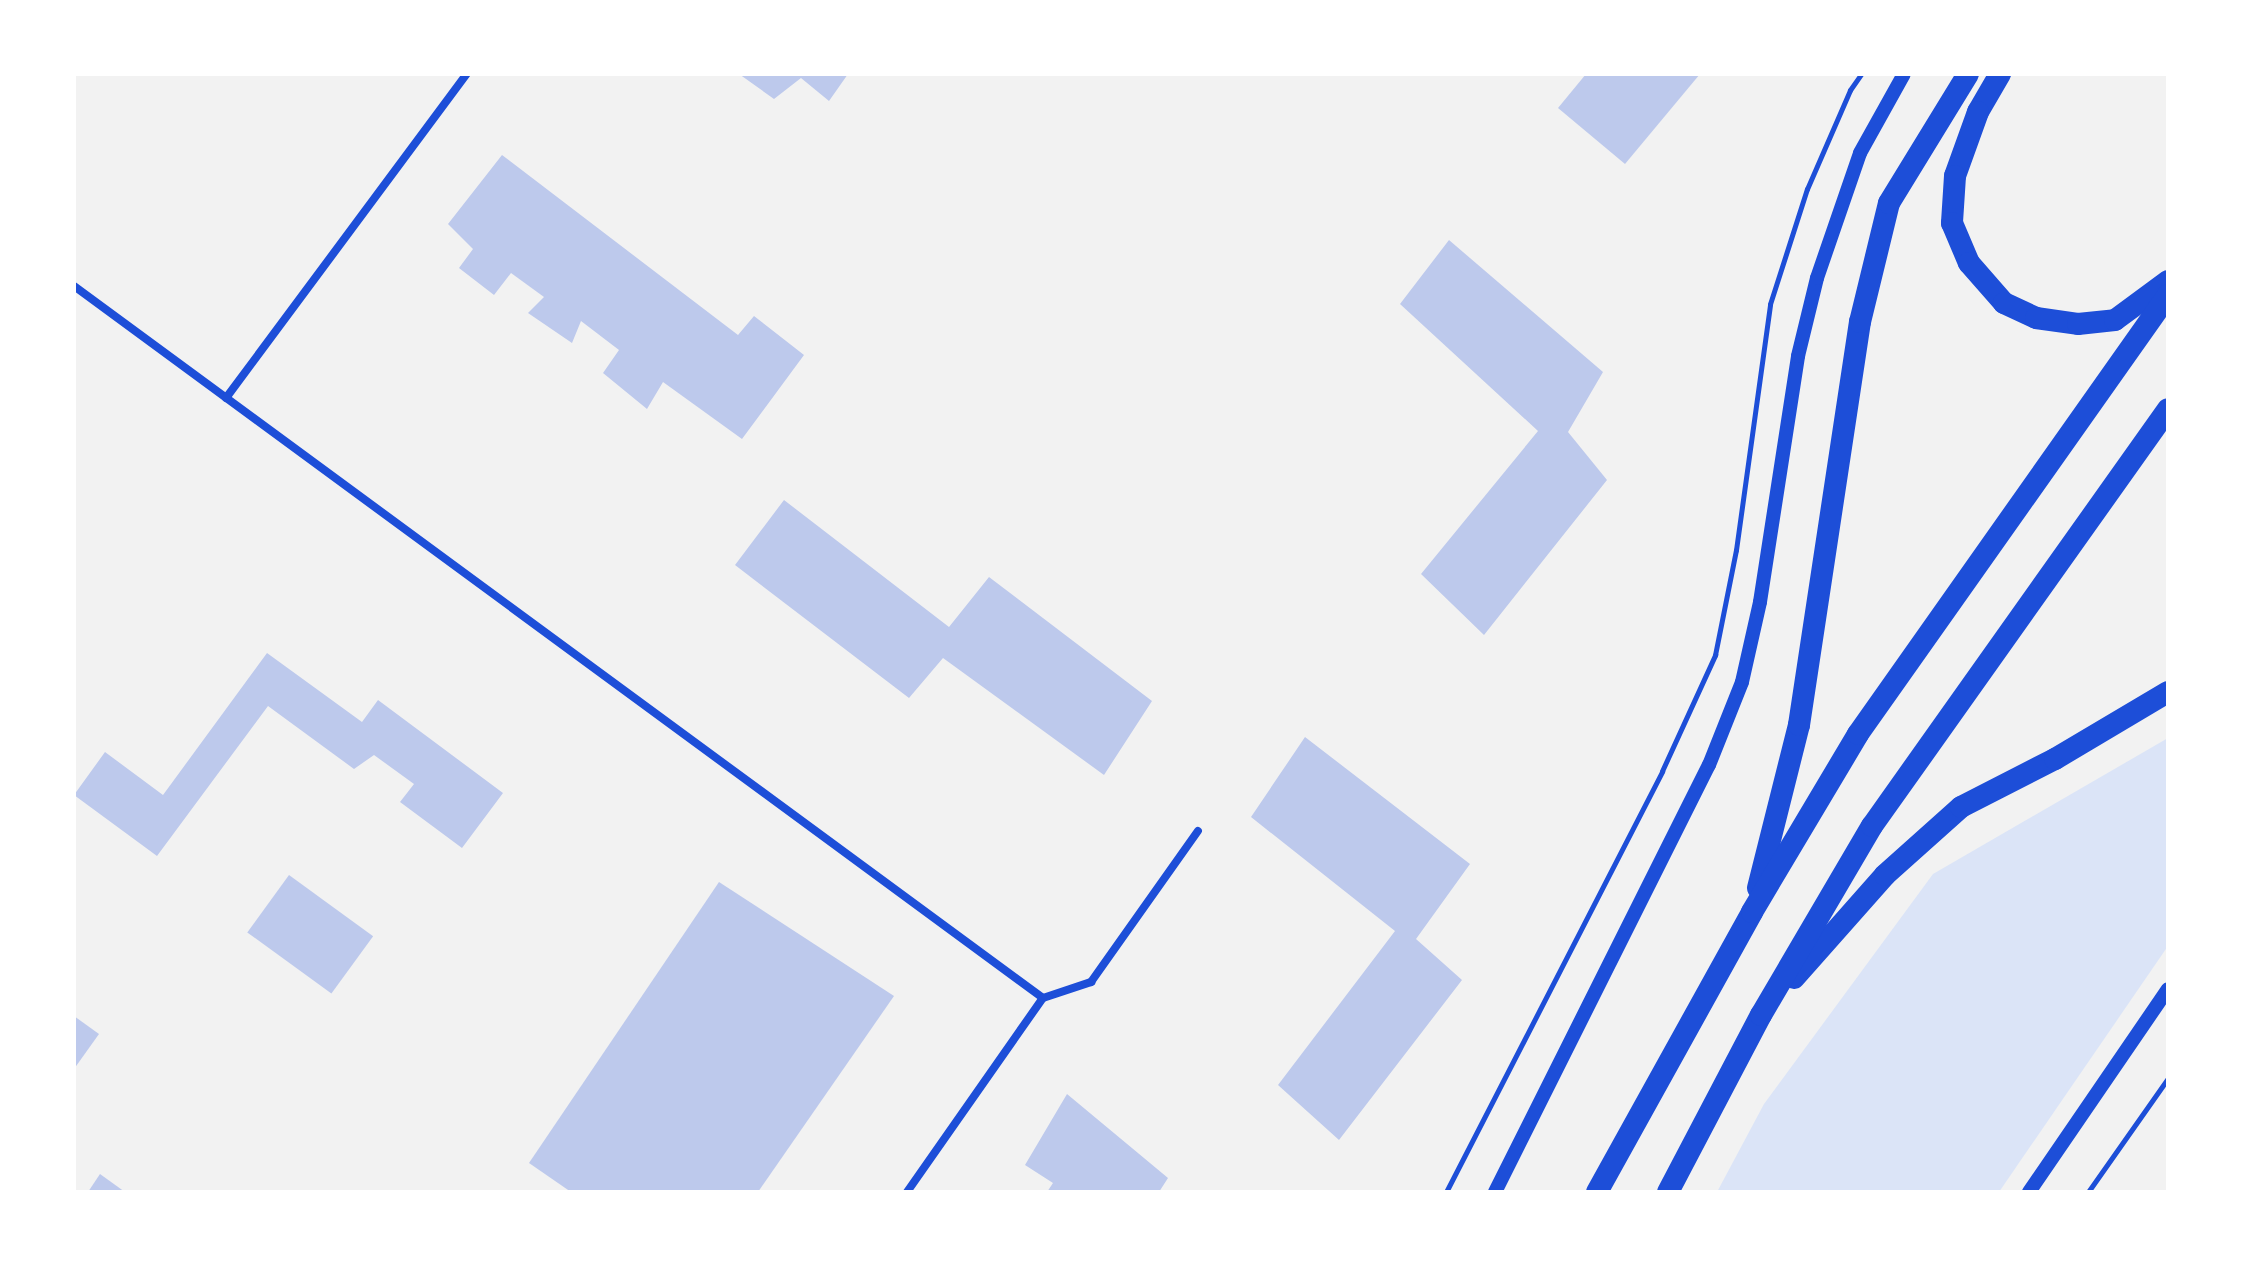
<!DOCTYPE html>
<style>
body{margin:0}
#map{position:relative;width:2242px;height:1266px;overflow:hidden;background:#f2f2f2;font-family:"DM Sans",sans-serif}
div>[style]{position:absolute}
.green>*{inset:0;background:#dbe4f7}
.building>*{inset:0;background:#bdc9ec;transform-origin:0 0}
.path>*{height:5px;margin:-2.5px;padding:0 2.5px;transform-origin:2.5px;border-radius:2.5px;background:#1d4ed8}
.minor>*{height:8px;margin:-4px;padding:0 4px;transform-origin:4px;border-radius:4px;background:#1d4ed8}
.tertiary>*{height:14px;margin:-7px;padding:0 7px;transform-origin:7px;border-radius:7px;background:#1d4ed8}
.trunk>*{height:22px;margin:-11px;padding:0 11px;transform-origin:11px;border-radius:11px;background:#1d4ed8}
span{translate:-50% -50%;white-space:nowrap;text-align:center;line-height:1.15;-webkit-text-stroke:6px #fff;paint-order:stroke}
.frame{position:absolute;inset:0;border:76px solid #fff;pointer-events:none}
</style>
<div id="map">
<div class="green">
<i style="clip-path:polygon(2168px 738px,2168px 946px,1999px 1192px,1717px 1192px,1764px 1104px,1933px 874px)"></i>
</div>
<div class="building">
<i style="clip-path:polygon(739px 74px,848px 74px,829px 101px,801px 78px,774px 99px)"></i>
<i style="clip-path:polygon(1586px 74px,1700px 74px,1625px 164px,1558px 108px)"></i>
<i style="clip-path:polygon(502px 155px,738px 335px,754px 316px,804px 355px,742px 439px,663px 382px,647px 409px,603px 373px,619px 350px,581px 321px,572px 343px,528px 313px,544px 297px,511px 273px,494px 295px,459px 268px,473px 249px,448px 224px)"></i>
<i style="clip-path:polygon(1449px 240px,1603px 372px,1568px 432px,1607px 480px,1484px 635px,1421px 574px,1538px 431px,1400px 304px)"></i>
<i style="clip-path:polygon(784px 500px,949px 627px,989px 577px,1152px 701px,1104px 775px,943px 658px,909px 698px,735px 565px)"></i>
<i style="clip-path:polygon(267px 653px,362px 722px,378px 700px,503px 793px,462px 848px,400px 802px,414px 784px,374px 755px,354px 769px,268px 706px,157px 856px,74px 795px,105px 752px,163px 795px)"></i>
<i style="clip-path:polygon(1305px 737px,1470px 864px,1416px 939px,1462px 980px,1339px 1140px,1278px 1085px,1395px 931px,1251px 817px)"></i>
<i style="left:289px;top:875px;width:104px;height:71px;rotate:36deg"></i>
<i style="clip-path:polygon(719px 882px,894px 996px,758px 1192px,571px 1192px,529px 1163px)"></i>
<i style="clip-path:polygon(74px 1016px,99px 1034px,74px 1069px)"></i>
<i style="clip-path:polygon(1067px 1094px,1168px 1178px,1159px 1192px,1047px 1192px,1053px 1183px,1025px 1165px)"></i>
<i style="clip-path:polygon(100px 1174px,125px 1192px,88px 1192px)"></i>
</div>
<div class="path">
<i style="left:1446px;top:1192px;width:473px;rotate:-62.8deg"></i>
<i style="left:1662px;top:771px;width:128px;rotate:-65.4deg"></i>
<i style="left:1715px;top:655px;width:107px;rotate:-78.7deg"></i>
<i style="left:1736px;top:550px;width:248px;rotate:-82.1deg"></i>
<i style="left:1770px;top:304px;width:121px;rotate:-72.2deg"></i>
<i style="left:1807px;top:189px;width:108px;rotate:-66.5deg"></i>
<i style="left:1850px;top:90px;width:19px;rotate:-55deg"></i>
<i style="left:2088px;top:1192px;width:139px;rotate:-54.9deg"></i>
</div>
<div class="minor">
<i style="left:74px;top:286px;width:1202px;rotate:36.31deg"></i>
<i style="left:226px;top:398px;width:404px;rotate:-53.4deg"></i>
<i style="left:1043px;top:998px;width:51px;rotate:-18.4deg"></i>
<i style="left:1091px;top:982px;width:185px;rotate:-54.7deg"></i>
<i style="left:907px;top:1192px;width:237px;rotate:-55deg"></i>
</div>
<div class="tertiary">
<i style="left:1495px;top:1192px;width:478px;rotate:-63.4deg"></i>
<i style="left:1709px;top:765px;width:89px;rotate:-68.3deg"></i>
<i style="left:1742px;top:682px;width:82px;rotate:-77.3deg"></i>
<i style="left:1760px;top:602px;width:249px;rotate:-81.2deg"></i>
<i style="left:1798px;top:356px;width:80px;rotate:-76.3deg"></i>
<i style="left:1817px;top:278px;width:132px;rotate:-71deg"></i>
<i style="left:1860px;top:153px;width:90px;rotate:-60.9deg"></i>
<i style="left:2029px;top:1192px;width:246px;rotate:-55.6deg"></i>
</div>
<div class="trunk">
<i style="left:2000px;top:74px;width:44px;rotate:120.1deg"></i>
<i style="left:1978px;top:112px;width:68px;rotate:109.8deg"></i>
<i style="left:1955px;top:176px;width:47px;rotate:93.7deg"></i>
<i style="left:1952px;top:223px;width:43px;rotate:67deg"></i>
<i style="left:1969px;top:263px;width:53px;rotate:48.8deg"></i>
<i style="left:2004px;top:303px;width:35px;rotate:25deg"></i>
<i style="left:2036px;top:318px;width:42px;rotate:8.1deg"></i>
<i style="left:2078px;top:324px;width:37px;rotate:-6deg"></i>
<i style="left:2115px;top:320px;width:66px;rotate:-36.3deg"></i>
<i style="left:1758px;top:888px;width:168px;rotate:-75.9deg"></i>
<i style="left:1799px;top:725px;width:408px;rotate:-81.4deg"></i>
<i style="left:1860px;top:322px;width:122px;rotate:-76.3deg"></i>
<i style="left:1889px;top:203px;width:151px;rotate:-58.5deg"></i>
<i style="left:1794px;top:978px;width:137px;rotate:-48.5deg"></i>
<i style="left:1885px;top:875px;width:102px;rotate:-41.8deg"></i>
<i style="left:1961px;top:807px;width:106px;rotate:-27.1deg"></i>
<i style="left:2055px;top:759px;width:131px;rotate:-30.7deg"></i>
<i style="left:1597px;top:1192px;width:320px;rotate:-61deg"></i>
<i style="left:1752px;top:912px;width:207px;rotate:-59.2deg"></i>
<i style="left:1858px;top:734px;width:537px;rotate:-54.77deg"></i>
<i style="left:1668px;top:1192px;width:200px;rotate:-62.3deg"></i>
<i style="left:1761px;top:1015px;width:219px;rotate:-59.6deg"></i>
<i style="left:1872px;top:826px;width:511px;rotate:-54.63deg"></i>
</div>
<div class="frame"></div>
</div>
